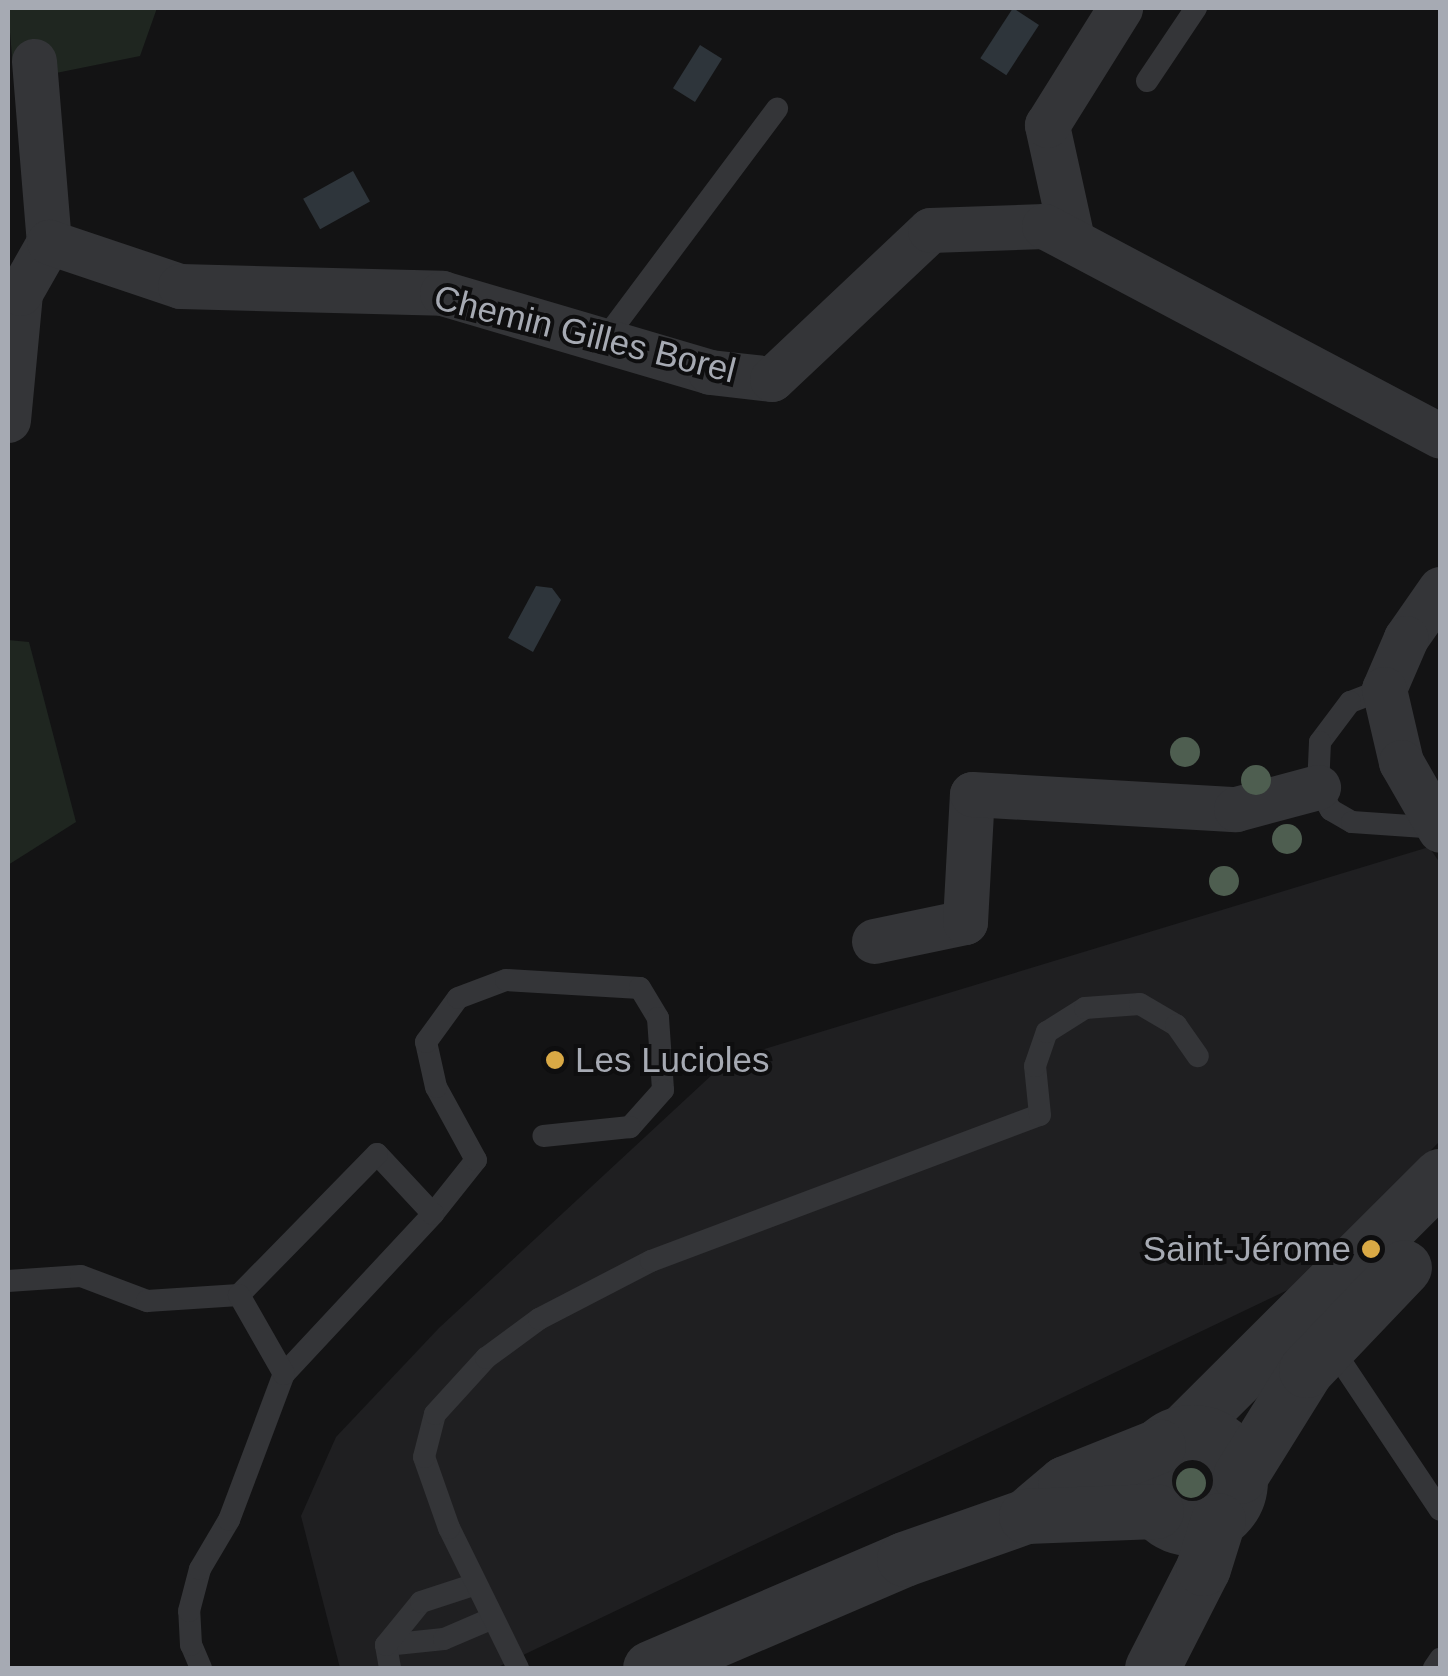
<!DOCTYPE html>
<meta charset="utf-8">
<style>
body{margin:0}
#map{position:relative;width:1448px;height:1676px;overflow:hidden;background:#131314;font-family:Helvetica,sans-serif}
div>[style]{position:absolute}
.built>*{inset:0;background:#1f1f21}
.green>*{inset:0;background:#1f2620}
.water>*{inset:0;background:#2e353b;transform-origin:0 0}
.service>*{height:22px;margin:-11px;padding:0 11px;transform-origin:11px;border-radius:11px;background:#343538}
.minor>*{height:45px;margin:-22.5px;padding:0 22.5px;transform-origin:22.5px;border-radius:22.5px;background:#343538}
.tertiary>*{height:55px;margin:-27.5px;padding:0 27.5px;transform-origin:27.5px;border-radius:27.5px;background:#343538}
.tertiary>.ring{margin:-27.5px;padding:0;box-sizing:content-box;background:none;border:55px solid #343538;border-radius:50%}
.trees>*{width:30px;height:30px;margin:-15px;border-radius:50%;background:#4e5e50}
.dots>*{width:28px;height:28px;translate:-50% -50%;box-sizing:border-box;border:5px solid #0e0e0f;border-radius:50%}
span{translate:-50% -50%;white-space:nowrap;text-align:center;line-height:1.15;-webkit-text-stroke:8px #0e0e0f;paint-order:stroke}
.street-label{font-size:35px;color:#a6aab3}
.poi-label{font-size:35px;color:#a6aab3}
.left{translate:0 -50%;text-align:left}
.right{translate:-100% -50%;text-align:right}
.frame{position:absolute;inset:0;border:10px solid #a6aab3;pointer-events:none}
</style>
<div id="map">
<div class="built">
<i style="clip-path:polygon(1429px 847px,1440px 863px,1440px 1141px,1296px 1286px,496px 1668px,340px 1668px,301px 1516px,336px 1437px,439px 1328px,728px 1060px)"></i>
</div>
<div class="green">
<i style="clip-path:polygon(8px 8px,157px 8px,140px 56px,56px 73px,15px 92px)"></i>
<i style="clip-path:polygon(8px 640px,29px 642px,76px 822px,8px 865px)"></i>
</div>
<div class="water">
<i style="left:1013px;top:8px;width:31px;height:60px;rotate:33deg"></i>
<i style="left:700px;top:45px;width:26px;height:51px;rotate:32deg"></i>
<i style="left:353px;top:171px;width:35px;height:57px;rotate:61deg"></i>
<i style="clip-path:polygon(536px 586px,552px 588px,561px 600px,533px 652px,508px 638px)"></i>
</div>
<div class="service">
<i style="left:1147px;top:81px;width:88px;rotate:-56.1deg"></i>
<i style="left:604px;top:340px;width:289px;rotate:-53.2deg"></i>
<i style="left:1384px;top:689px;width:36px;rotate:159deg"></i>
<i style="left:1350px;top:702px;width:50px;rotate:126.9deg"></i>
<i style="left:1320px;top:742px;width:45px;rotate:92.5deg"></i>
<i style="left:1318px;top:787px;width:26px;rotate:61deg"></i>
<i style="left:1331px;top:810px;width:24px;rotate:30deg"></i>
<i style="left:1352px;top:822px;width:87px;rotate:3.9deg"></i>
<i style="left:433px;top:1214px;width:69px;rotate:-51.5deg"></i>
<i style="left:476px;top:1160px;width:83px;rotate:-118.7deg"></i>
<i style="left:436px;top:1087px;width:46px;rotate:-102.5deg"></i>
<i style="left:426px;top:1042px;width:54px;rotate:-54deg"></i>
<i style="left:458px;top:998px;width:51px;rotate:-20.6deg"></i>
<i style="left:506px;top:980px;width:134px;rotate:3.4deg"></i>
<i style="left:640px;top:988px;width:35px;rotate:59deg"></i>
<i style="left:658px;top:1018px;width:72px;rotate:86deg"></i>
<i style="left:663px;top:1090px;width:50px;rotate:131.7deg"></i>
<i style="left:630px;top:1127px;width:87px;rotate:174.1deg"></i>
<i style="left:8px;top:1281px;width:73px;rotate:-3.9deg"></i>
<i style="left:81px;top:1276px;width:71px;rotate:20.7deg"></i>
<i style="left:147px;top:1301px;width:92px;rotate:-3.7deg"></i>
<i style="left:1330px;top:1345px;width:198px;rotate:56.3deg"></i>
<i style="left:386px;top:1645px;width:58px;rotate:-5.9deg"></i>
<i style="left:444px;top:1639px;width:53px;rotate:-23.2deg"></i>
<i style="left:201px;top:1668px;width:25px;rotate:-113deg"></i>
<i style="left:191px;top:1645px;width:34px;rotate:-93deg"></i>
<i style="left:189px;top:1611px;width:43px;rotate:-75.3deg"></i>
<i style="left:200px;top:1569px;width:57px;rotate:-59.4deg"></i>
<i style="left:229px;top:1520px;width:156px;rotate:-69.4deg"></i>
<i style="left:284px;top:1374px;width:219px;rotate:-47deg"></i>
<i style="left:433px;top:1214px;width:82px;rotate:-133deg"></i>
<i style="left:377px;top:1154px;width:197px;rotate:134.4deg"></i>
<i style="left:239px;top:1295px;width:91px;rotate:60.3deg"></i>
<i style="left:390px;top:1668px;width:23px;rotate:-100deg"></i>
<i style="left:386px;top:1645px;width:55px;rotate:-50.9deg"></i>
<i style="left:421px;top:1602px;width:58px;rotate:-18.1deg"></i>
<i style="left:518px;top:1668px;width:156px;rotate:-116.2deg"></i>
<i style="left:449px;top:1528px;width:75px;rotate:-109.4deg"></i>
<i style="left:424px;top:1457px;width:44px;rotate:-75.7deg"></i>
<i style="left:435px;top:1414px;width:76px;rotate:-47.7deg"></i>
<i style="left:486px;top:1358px;width:66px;rotate:-36.3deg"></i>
<i style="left:539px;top:1319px;width:126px;rotate:-27.4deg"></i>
<i style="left:651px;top:1261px;width:415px;rotate:-20.6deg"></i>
<i style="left:1040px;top:1115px;width:49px;rotate:-95.8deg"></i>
<i style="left:1035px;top:1066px;width:36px;rotate:-71deg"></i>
<i style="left:1047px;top:1032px;width:45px;rotate:-32.3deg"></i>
<i style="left:1085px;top:1008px;width:55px;rotate:-4.2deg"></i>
<i style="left:1140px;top:1004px;width:42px;rotate:30.3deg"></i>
<i style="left:1176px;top:1025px;width:38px;rotate:55deg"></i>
<i style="left:1434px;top:1668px;width:11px;rotate:-56deg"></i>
</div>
<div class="minor">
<i style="left:34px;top:61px;width:182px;rotate:85.3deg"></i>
<i style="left:1072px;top:239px;width:117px;rotate:-102.4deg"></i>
<i style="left:1047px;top:125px;width:138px;rotate:-58deg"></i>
<i style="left:8px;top:420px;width:128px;rotate:-84.6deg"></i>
<i style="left:20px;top:293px;width:59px;rotate:-60.4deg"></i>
<i style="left:49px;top:242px;width:138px;rotate:18.6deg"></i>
<i style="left:180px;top:286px;width:262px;rotate:1.5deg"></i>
<i style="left:442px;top:293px;width:279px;rotate:16.4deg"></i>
<i style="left:710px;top:372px;width:62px;rotate:6.4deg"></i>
<i style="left:772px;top:379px;width:217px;rotate:-43.3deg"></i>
<i style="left:930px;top:230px;width:114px;rotate:-2deg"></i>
<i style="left:1044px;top:226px;width:448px;rotate:27.9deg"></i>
<i style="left:1440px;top:589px;width:60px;rotate:124.8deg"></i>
<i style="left:1406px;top:638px;width:56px;rotate:113.3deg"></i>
<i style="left:1384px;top:689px;width:75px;rotate:76.9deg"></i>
<i style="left:1401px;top:762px;width:78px;rotate:60.2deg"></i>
<i style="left:874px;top:941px;width:93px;rotate:-11.8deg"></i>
<i style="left:965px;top:922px;width:128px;rotate:-86.9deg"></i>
<i style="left:972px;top:794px;width:264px;rotate:3.3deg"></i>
<i style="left:1236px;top:809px;width:85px;rotate:-15deg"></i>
</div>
<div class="tertiary">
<i style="left:1183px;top:1432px;width:363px;rotate:-44.9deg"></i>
<i class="ring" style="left:1144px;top:1432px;width:41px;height:41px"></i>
<i style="left:1240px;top:1476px;width:125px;rotate:-58.1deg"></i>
<i style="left:1306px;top:1370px;width:142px;rotate:-46.4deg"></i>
<i style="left:1026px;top:1516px;width:51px;rotate:-40.2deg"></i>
<i style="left:1065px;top:1483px;width:100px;rotate:-21.7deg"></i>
<i style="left:650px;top:1668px;width:276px;rotate:-23.2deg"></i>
<i style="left:904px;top:1559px;width:129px;rotate:-19.4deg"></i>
<i style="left:1026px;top:1516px;width:130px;rotate:-2.2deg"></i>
<i style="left:1152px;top:1668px;width:112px;rotate:-63deg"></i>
<i style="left:1203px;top:1568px;width:50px;rotate:-72.6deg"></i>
</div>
<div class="trees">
<i style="left:1185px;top:752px"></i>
<i style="left:1256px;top:780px"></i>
<i style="left:1287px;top:839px"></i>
<i style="left:1224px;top:881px"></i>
<i style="left:1191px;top:1483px"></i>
</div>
<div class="dots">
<i style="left:555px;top:1060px;background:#d9a945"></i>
<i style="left:1371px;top:1249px;background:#d9a945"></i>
</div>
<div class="street-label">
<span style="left:585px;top:334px;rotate:14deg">Chemin Gilles Borel</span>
</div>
<div class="poi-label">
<span class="left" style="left:575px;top:1060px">Les Lucioles</span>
<span class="right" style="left:1351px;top:1249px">Saint-Jérome</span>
</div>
<div class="frame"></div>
</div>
